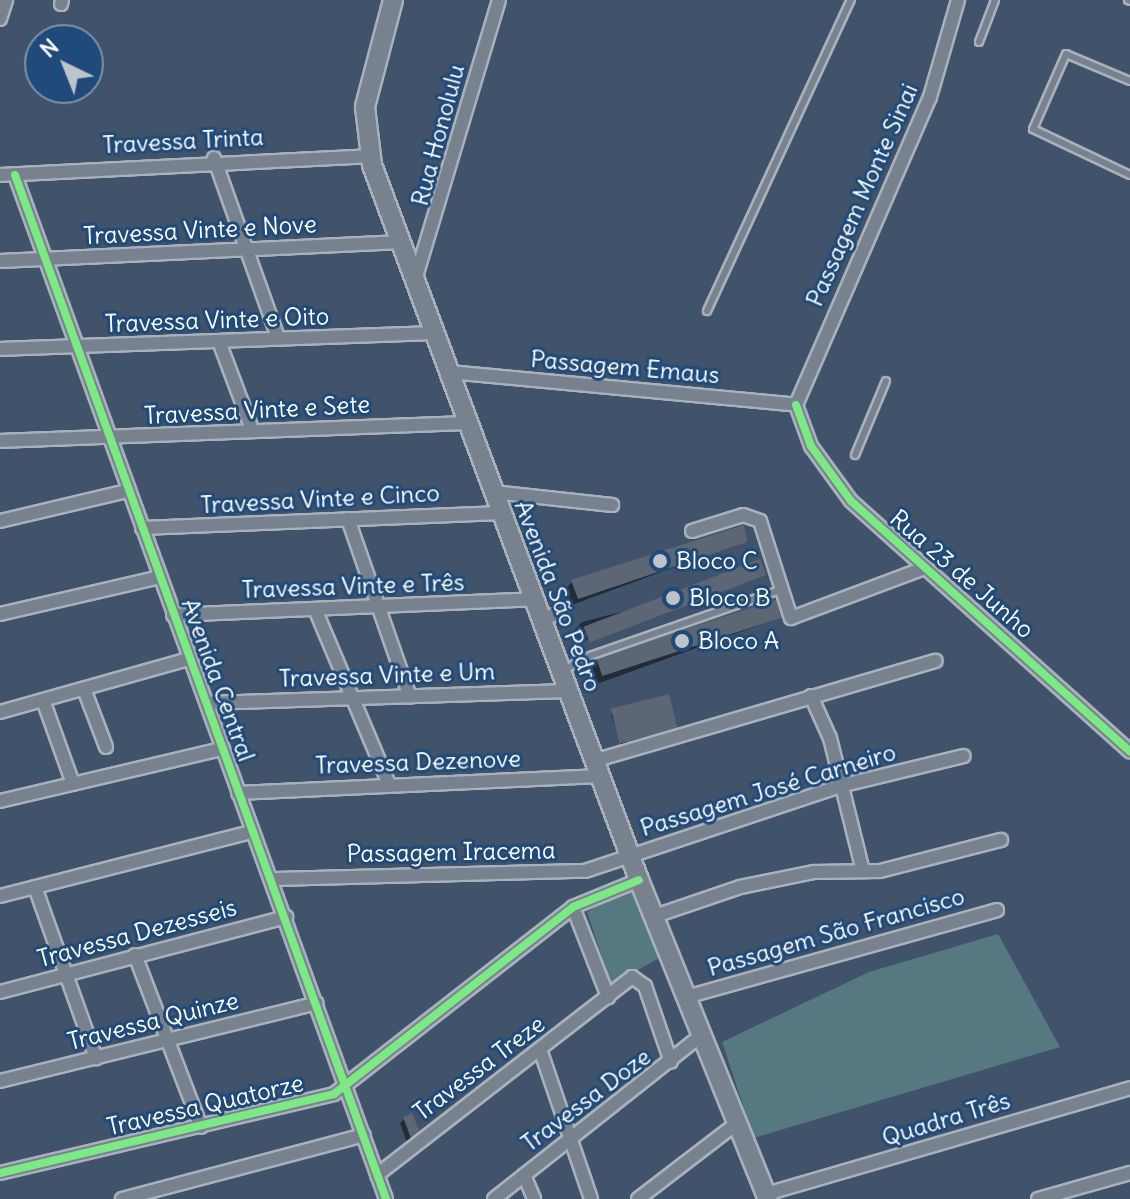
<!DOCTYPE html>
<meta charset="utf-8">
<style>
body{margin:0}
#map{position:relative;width:1130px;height:1199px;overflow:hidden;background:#40536b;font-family:Delius,sans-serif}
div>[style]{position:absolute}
.green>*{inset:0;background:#557881}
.shadow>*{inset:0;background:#0007}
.building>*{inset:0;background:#5c6675;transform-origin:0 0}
.roads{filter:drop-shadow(2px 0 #a9b2bc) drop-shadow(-2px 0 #a9b2bc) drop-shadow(0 2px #a9b2bc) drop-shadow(0 -2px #a9b2bc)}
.service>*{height:6px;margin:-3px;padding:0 3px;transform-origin:3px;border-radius:3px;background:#77828e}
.minor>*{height:12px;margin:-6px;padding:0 6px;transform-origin:6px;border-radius:6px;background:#77828e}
.secondary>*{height:18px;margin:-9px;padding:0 9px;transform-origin:9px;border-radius:9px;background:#77828e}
.cycleway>*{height:8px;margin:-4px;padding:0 4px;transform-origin:4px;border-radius:4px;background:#7ce984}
.dots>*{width:22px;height:22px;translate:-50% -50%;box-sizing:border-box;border:4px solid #1f4a7a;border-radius:50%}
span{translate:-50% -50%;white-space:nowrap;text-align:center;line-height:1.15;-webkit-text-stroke:6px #1f4a7a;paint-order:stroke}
.street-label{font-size:24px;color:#fff}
.poi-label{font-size:24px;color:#fff}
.left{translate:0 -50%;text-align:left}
.north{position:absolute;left:24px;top:24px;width:80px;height:80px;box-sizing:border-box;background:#1f4a7a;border:2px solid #7992af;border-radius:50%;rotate:317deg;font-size:22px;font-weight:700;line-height:32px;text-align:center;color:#fff}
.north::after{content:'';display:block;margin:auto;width:28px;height:36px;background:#bcc3cb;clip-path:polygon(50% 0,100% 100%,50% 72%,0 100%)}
</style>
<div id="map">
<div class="green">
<i style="clip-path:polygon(634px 885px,661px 957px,611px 985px,587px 912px)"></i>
<i style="clip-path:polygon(998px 934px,1060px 1047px,754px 1138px,722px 1042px,869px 972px)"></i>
</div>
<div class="shadow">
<i style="clip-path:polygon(745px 541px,569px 606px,563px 591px,572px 582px)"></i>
<i style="clip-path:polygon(764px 575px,578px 643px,573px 631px,582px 622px)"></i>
<i style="clip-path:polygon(782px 617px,594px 685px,588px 668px,597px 660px)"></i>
<i style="clip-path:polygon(667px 697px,622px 747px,611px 714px)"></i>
<i style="clip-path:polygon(404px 1119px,414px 1139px,407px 1143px,400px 1123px)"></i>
</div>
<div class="building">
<i style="clip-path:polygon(744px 525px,747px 542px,578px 599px,571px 580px)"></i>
<i style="left:760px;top:559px;width:17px;height:189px;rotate:69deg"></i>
<i style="left:778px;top:599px;width:19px;height:191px;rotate:72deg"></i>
<i style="left:669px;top:694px;width:36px;height:60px;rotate:76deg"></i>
<i style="clip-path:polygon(412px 1113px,421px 1135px,412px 1141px,403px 1117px)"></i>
</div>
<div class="roads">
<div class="service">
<i style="left:1128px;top:0;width:2px;rotate:27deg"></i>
<i style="left:979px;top:42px;width:45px;rotate:-69.1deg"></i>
<i style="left:1130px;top:81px;width:69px;rotate:-157.1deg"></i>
<i style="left:1066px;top:54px;width:82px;rotate:113.7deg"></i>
<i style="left:1033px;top:129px;width:107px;rotate:25.4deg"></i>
<i style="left:707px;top:311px;width:343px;rotate:-65.2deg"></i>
<i style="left:855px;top:455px;width:80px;rotate:-67.3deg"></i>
<i style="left:563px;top:672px;width:22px;rotate:-36deg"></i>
<i style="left:581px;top:659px;width:211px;rotate:-19.1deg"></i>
</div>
<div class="minor">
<i style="left:61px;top:4px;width:4px;rotate:-76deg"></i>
<i style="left:0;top:19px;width:20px;rotate:-72deg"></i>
<i style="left:214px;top:158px;width:191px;rotate:70.4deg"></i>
<i style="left:0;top:175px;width:369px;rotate:-2.9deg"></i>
<i style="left:15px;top:175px;width:1089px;rotate:70.08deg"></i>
<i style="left:0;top:261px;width:402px;rotate:-2.7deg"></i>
<i style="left:415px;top:280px;width:292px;rotate:-73.3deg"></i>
<i style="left:220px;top:344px;width:91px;rotate:69.4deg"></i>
<i style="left:0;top:349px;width:435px;rotate:-2.1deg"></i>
<i style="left:450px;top:372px;width:348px;rotate:5.4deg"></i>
<i style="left:796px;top:405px;width:44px;rotate:69.9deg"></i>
<i style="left:811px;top:446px;width:68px;rotate:54deg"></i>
<i style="left:851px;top:501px;width:375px;rotate:41.9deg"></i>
<i style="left:796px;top:405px;width:336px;rotate:-66.5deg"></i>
<i style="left:930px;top:97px;width:101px;rotate:-73.9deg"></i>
<i style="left:0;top:441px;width:467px;rotate:-2.2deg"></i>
<i style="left:493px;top:492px;width:120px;rotate:6.2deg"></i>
<i style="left:348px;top:519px;width:188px;rotate:70.8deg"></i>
<i style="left:0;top:521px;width:130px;rotate:-13.3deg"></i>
<i style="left:142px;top:528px;width:359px;rotate:-2.4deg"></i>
<i style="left:692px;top:531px;width:53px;rotate:-17.4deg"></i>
<i style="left:743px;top:515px;width:18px;rotate:19deg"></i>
<i style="left:760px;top:521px;width:102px;rotate:72.3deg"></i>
<i style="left:791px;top:618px;width:143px;rotate:-20.5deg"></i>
<i style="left:315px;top:609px;width:190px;rotate:67.1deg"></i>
<i style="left:0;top:614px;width:164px;rotate:-13deg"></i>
<i style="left:173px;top:615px;width:361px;rotate:-2.5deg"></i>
<i style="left:541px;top:620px;width:22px;rotate:-22deg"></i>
<i style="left:84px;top:689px;width:62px;rotate:69.2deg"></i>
<i style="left:811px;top:696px;width:46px;rotate:65.7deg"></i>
<i style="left:830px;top:738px;width:137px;rotate:76.1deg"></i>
<i style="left:43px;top:700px;width:89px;rotate:70.3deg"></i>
<i style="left:207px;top:703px;width:362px;rotate:-1.9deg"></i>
<i style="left:0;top:712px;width:195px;rotate:-15.7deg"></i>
<i style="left:593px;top:761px;width:357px;rotate:-16.3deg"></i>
<i style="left:238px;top:793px;width:362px;rotate:-2.7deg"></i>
<i style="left:0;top:801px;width:228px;rotate:-13.2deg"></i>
<i style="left:271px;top:879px;width:314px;rotate:-1.5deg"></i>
<i style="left:585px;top:871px;width:273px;rotate:-18.4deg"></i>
<i style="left:844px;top:785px;width:123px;rotate:-13.6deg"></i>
<i style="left:35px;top:887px;width:182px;rotate:70.4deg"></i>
<i style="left:0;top:896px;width:260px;rotate:-14.3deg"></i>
<i style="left:573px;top:907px;width:97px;rotate:68.7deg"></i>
<i style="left:655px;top:916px;width:90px;rotate:-18.8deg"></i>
<i style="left:740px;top:887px;width:76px;rotate:-11.5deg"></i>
<i style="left:814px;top:872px;width:66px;rotate:-0.9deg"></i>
<i style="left:880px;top:871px;width:125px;rotate:-14.4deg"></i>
<i style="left:135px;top:955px;width:184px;rotate:69deg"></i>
<i style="left:0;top:992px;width:296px;rotate:-14.7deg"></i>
<i style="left:686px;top:997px;width:323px;rotate:-15.6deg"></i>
<i style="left:540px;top:1049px;width:158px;rotate:71.2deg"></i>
<i style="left:0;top:1081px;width:326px;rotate:-13.8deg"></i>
<i style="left:0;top:1173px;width:343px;rotate:-13.3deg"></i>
<i style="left:334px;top:1094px;width:303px;rotate:-38deg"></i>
<i style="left:573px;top:907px;width:71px;rotate:-22.2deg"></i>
<i style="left:377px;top:1175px;width:323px;rotate:-37.8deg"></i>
<i style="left:632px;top:977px;width:16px;rotate:35deg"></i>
<i style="left:645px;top:986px;width:80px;rotate:71.1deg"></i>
<i style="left:524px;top:1175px;width:26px;rotate:67deg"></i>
<i style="left:766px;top:1194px;width:379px;rotate:-16.2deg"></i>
<i style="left:122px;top:1199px;width:250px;rotate:-14.8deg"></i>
<i style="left:494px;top:1199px;width:266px;rotate:-38.3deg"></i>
<i style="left:638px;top:1199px;width:125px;rotate:-37.5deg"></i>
<i style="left:1038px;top:1199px;width:96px;rotate:-15.8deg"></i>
</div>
<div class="secondary">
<i style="left:393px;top:0;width:111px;rotate:104.7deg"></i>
<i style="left:365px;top:107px;width:58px;rotate:83.1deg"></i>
<i style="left:372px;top:165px;width:763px;rotate:69.52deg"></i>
<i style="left:639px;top:880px;width:344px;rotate:68deg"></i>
</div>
</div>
<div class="cycleway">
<i style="left:15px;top:175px;width:1089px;rotate:70.08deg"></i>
<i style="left:796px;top:405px;width:44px;rotate:69.9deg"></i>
<i style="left:811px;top:446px;width:68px;rotate:54deg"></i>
<i style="left:851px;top:501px;width:375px;rotate:41.9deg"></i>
<i style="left:0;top:1173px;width:343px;rotate:-13.3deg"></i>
<i style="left:334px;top:1094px;width:303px;rotate:-38deg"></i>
<i style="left:573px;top:907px;width:71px;rotate:-22.2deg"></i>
</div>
<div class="dots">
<i style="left:660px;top:561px;background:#bcc3cb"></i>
<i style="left:673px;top:598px;background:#bcc3cb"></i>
<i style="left:682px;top:641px;background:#bcc3cb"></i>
</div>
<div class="street-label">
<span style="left:438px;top:135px;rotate:-75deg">Rua Honolulu</span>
<span style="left:183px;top:141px;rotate:-3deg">Travessa Trinta</span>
<span style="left:862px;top:195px;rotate:-66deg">Passagem Monte Sinai</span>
<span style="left:200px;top:230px;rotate:-3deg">Travessa Vinte e Nove</span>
<span style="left:217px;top:320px;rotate:-2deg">Travessa Vinte e Oito</span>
<span style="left:625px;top:367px;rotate:5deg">Passagem Emaus</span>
<span style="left:257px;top:410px;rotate:-3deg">Travessa Vinte e Sete</span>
<span style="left:320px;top:499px;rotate:-3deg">Travessa Vinte e Cinco</span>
<span style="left:962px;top:574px;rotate:41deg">Rua 23 de Junho</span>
<span style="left:353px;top:586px;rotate:-2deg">Travessa Vinte e Três</span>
<span style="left:558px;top:596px;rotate:69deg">Avenida São Pedro</span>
<span style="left:387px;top:675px;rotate:-2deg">Travessa Vinte e Um</span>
<span style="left:218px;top:680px;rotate:70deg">Avenida Central</span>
<span style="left:418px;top:762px;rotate:-2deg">Travessa Dezenove</span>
<span style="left:768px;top:790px;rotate:-17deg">Passagem José Carneiro</span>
<span style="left:451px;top:852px;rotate:-1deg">Passagem Iracema</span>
<span style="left:836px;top:932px;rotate:-16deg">Passagem São Francisco</span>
<span style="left:137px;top:933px;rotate:-15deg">Travessa Dezesseis</span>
<span style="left:153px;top:1021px;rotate:-14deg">Travessa Quinze</span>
<span style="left:479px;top:1068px;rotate:-37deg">Travessa Treze</span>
<span style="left:586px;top:1100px;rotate:-37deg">Travessa Doze</span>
<span style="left:205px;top:1105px;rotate:-13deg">Travessa Quatorze</span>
<span style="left:946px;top:1119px;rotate:-17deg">Quadra Três</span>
</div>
<div class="poi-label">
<span class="left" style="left:676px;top:561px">Bloco C</span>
<span class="left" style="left:689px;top:598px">Bloco B</span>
<span class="left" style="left:698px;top:641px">Bloco A</span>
</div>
<div class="north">N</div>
</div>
